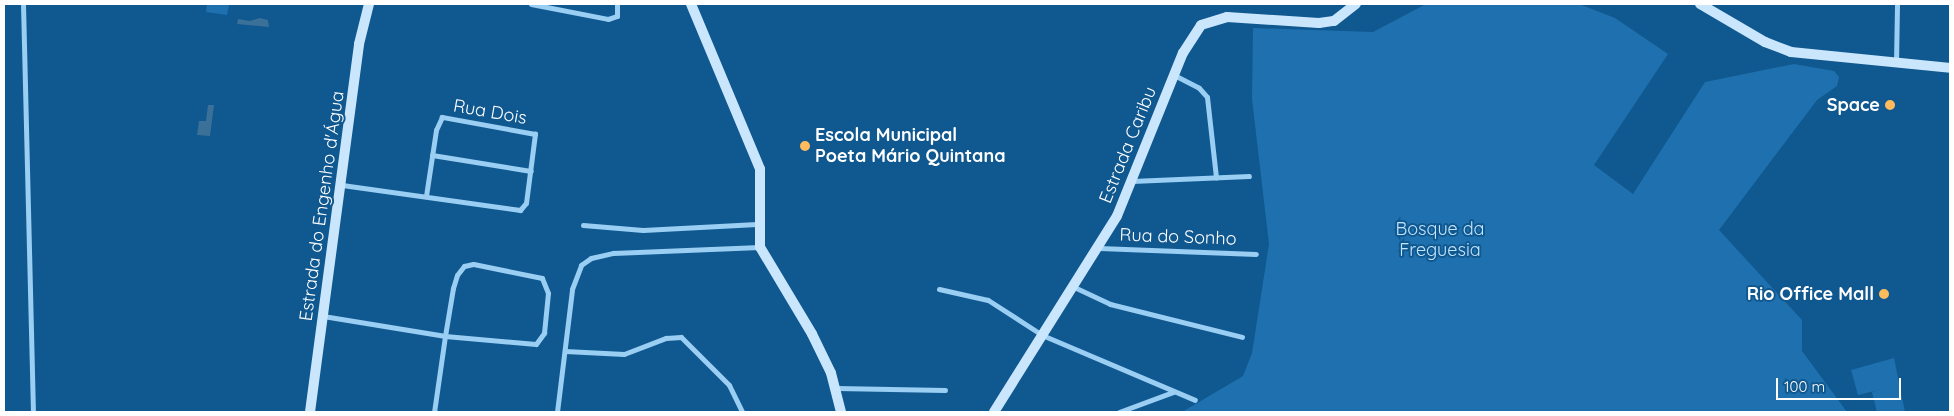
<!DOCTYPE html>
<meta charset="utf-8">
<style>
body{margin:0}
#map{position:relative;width:1954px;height:416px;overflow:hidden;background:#105890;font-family:Quicksand,sans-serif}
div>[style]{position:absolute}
.green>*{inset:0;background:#1e71ae}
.water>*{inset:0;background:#3b7099}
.street>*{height:5px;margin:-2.5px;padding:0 2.5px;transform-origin:2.5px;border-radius:2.5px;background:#9acef3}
.secondary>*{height:10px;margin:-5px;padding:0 5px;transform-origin:5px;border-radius:5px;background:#c9e6fd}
.dots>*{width:14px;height:14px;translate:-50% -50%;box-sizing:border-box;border:2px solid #105890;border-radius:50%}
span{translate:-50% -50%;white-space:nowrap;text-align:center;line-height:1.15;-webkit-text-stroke:4px #105890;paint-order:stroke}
.poi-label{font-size:18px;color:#fff;font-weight:700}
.right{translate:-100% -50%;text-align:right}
.left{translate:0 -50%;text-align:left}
.street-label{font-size:18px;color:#fff}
.park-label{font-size:18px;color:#c2e4fd}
.frame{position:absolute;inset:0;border:5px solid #fff;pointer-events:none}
.scale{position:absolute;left:1776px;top:378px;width:125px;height:22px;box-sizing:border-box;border:2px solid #fff;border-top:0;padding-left:6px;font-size:15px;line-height:18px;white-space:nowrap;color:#fff;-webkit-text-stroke:4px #105890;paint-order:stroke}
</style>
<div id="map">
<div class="green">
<i style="clip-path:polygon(207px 4px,229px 5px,227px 15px,206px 12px)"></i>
<i style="clip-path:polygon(1426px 4px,1579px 4px,1615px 18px,1668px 54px,1594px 165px,1633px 194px,1705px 82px,1794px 64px,1834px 71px,1839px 77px,1837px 86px,1817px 100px,1719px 230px,1802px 320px,1802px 351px,1847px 412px,1182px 412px,1243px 376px,1252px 353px,1269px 244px,1252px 99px,1253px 28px,1373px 32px)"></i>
<i style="clip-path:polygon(1894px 358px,1905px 412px,1877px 412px,1872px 392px,1882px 389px,1858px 395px,1851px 370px)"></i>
</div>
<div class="water">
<i style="clip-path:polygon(260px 18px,268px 20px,269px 27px,237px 24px,238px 19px,250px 21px)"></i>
<i style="clip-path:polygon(208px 105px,214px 105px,210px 136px,197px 135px,199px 121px,206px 121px)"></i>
</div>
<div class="street">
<i style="left:23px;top:4px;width:408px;rotate:88.6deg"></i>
<i style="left:531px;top:4px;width:78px;rotate:11deg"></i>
<i style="left:608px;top:19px;width:9px;rotate:-18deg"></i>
<i style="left:617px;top:16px;width:12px;rotate:-90deg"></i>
<i style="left:1896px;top:63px;width:59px;rotate:-89deg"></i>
<i style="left:1174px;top:75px;width:28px;rotate:27deg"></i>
<i style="left:1199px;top:88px;width:12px;rotate:48deg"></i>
<i style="left:1207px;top:97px;width:81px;rotate:83.6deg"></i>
<i style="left:432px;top:155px;width:100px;rotate:9.2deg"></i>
<i style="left:1132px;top:181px;width:117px;rotate:-2.4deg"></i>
<i style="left:342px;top:185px;width:180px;rotate:8deg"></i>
<i style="left:520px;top:210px;width:9px;rotate:-49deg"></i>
<i style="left:526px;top:203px;width:70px;rotate:-82.6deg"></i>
<i style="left:535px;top:134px;width:95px;rotate:-169.6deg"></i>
<i style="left:442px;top:117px;width:14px;rotate:115deg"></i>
<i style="left:436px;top:130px;width:67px;rotate:98.6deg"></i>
<i style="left:583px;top:225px;width:60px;rotate:4.8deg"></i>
<i style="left:643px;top:230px;width:114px;rotate:-3deg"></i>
<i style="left:1099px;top:248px;width:157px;rotate:2.2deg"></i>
<i style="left:1074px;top:287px;width:40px;rotate:25deg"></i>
<i style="left:1110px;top:304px;width:136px;rotate:14deg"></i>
<i style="left:939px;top:289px;width:50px;rotate:12.7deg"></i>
<i style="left:988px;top:300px;width:64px;rotate:32.9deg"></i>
<i style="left:1042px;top:335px;width:166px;rotate:23deg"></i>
<i style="left:323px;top:316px;width:124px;rotate:9.3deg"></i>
<i style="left:445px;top:336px;width:91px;rotate:5deg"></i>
<i style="left:536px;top:344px;width:14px;rotate:-54deg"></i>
<i style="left:544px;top:333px;width:40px;rotate:-84.3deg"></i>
<i style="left:548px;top:293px;width:16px;rotate:-112deg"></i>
<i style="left:542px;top:278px;width:70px;rotate:-168.5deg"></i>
<i style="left:473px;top:264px;width:9px;rotate:167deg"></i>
<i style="left:464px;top:266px;width:11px;rotate:128deg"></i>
<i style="left:457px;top:275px;width:14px;rotate:107deg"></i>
<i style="left:453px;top:288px;width:49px;rotate:99.5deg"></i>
<i style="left:445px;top:336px;width:77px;rotate:98.2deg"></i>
<i style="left:565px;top:351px;width:59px;rotate:2.9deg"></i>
<i style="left:624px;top:354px;width:45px;rotate:-20.9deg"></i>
<i style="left:666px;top:338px;width:15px;rotate:-4deg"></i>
<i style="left:681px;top:337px;width:68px;rotate:45deg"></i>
<i style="left:729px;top:385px;width:30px;rotate:64deg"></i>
<i style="left:836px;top:388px;width:109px;rotate:1.1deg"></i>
<i style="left:557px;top:412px;width:124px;rotate:-83deg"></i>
<i style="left:572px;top:289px;width:26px;rotate:-69deg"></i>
<i style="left:581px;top:265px;width:12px;rotate:-35deg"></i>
<i style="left:591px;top:258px;width:23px;rotate:-13deg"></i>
<i style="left:613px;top:253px;width:147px;rotate:-2.3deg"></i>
<i style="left:1119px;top:412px;width:58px;rotate:-20.3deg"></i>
</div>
<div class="secondary">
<i style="left:691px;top:4px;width:179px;rotate:67.3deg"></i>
<i style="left:760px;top:169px;width:78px;rotate:90deg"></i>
<i style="left:760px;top:247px;width:101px;rotate:59.1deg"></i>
<i style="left:812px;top:334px;width:43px;rotate:64deg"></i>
<i style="left:831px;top:373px;width:40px;rotate:75.6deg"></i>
<i style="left:1700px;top:4px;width:75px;rotate:30.3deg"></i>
<i style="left:1765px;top:42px;width:28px;rotate:21deg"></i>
<i style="left:1791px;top:52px;width:160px;rotate:5.7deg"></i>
<i style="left:310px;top:412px;width:371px;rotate:-82.4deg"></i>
<i style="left:359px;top:44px;width:41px;rotate:-76deg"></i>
<i style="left:994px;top:412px;width:231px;rotate:-57.9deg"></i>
<i style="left:1117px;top:216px;width:176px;rotate:-68deg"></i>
<i style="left:1183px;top:53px;width:33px;rotate:-57deg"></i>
<i style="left:1201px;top:25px;width:27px;rotate:-17deg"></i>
<i style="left:1227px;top:17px;width:92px;rotate:3.7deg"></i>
<i style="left:1319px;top:23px;width:15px;rotate:-8deg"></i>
<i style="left:1334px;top:21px;width:28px;rotate:-38deg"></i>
</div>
<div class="dots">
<i style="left:1890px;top:105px;background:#ffbb5c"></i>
<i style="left:805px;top:146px;background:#ffbb5c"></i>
<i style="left:1884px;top:294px;background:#ffbb5c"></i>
</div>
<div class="poi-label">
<span class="right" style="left:1880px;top:105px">Space</span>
<span class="left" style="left:815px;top:146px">Escola Municipal<br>Poeta Mário Quintana</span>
<span class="right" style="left:1874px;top:294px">Rio Office Mall</span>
</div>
<div class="street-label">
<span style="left:490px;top:112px;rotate:10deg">Rua Dois</span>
<span style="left:1128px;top:145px;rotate:-68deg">Estrada Caribu</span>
<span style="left:322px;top:206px;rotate:-82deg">Estrada do Engenho d'Água</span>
<span style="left:1178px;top:237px;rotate:2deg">Rua do Sonho</span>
</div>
<div class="park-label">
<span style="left:1440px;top:240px">Bosque da<br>Freguesia</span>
</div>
<div class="frame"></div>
<div class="scale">100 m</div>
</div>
